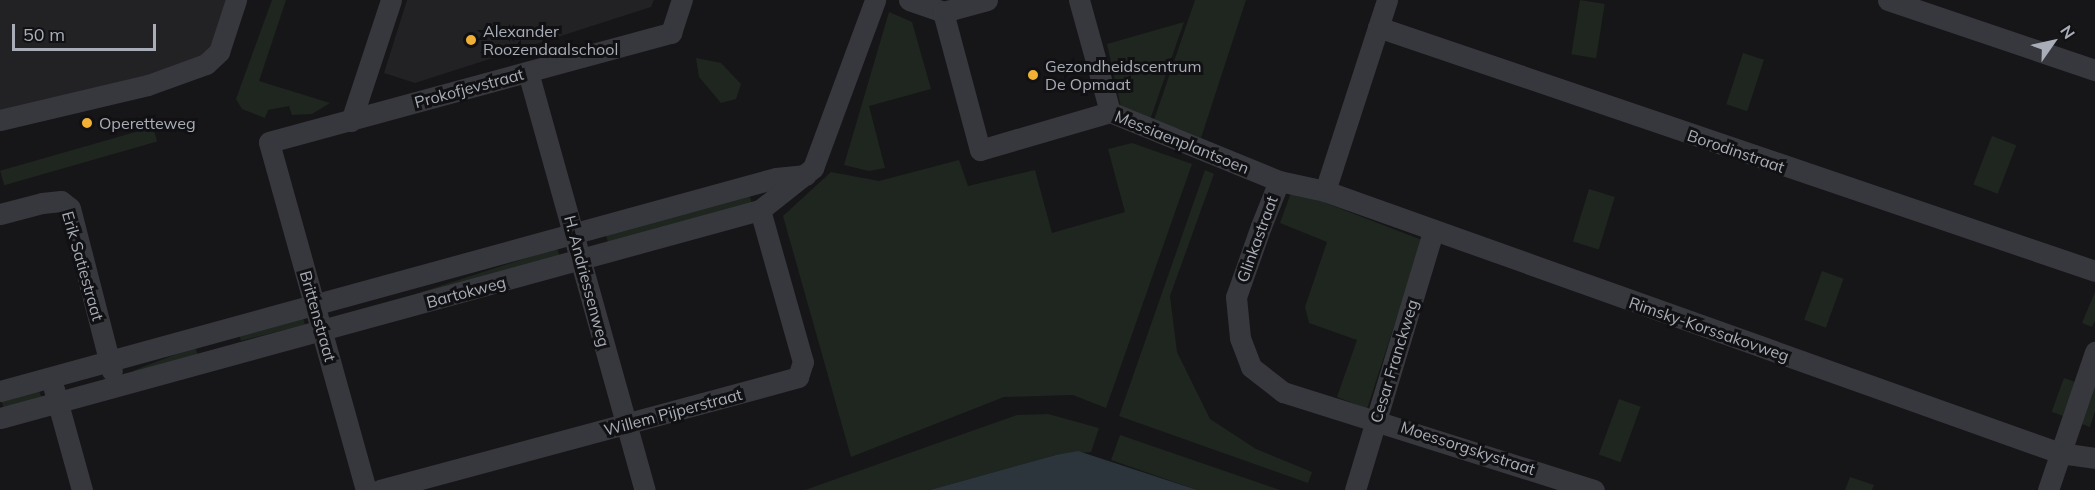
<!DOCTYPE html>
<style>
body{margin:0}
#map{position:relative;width:2095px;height:490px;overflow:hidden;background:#161618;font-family:Mulish,sans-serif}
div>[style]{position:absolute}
.built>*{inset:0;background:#222225}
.green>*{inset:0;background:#1e261f;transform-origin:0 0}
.water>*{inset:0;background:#2c353c}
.minor>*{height:21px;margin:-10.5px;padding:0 10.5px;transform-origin:10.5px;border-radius:10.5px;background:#37383d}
.dots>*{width:16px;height:16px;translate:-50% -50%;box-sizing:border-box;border:3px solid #111113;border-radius:50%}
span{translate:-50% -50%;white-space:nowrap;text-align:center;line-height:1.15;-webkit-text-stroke:6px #111113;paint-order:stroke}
.poi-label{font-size:16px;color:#a8adb8}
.left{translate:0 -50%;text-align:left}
.street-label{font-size:16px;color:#a8adb8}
.north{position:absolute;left:2023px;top:12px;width:60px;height:60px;-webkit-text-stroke:4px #111113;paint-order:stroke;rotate:56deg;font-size:16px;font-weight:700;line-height:24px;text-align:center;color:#a8adb8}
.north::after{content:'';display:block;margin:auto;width:21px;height:27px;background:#a8adb8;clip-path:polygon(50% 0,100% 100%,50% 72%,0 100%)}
.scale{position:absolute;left:12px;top:24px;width:144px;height:27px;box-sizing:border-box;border:3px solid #a8adb8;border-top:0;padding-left:8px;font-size:18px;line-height:21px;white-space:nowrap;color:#a8adb8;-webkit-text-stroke:4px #111113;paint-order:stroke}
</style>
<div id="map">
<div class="built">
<i style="clip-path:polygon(0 0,244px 0,226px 58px,0 129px)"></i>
<i style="clip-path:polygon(407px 0,654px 0,651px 7px,415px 83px,384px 73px)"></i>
</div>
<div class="green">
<i style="clip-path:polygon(272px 0,286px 0,259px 81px,330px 103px,312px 114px,292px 115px,289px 106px,268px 110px,265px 118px,242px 109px,236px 99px)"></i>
<i style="clip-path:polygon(1195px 0,1246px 0,1201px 138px,1154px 120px)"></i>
<i style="left:1580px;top:0;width:25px;height:55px;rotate:9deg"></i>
<i style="clip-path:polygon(889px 12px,912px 22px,931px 89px,869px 106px,885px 168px,869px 171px,844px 165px)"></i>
<i style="clip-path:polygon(1184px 22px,1150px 120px,1121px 107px,1107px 44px)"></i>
<i style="left:1743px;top:53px;width:22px;height:54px;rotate:18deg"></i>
<i style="clip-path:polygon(696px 58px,721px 63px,741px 84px,736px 99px,721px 103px,699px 77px)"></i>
<i style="left:153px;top:127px;width:15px;height:159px;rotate:74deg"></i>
<i style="left:1992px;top:136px;width:26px;height:52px;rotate:21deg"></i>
<i style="clip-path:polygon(1132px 143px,1192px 164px,1106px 408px,1073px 395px,1004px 397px,851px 457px,783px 216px,831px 172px,879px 181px,959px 160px,968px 186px,1035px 170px,1052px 233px,1125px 212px,1108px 149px)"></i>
<i style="clip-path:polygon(1205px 170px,1214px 174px,1170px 296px,1177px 352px,1210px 419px,1256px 449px,1312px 472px,1308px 483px,1119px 416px)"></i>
<i style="left:1589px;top:189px;width:27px;height:55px;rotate:17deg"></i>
<i style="clip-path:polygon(1292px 190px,1422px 240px,1367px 409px,1337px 397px,1357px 340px,1309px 323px,1305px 307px,1327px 242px,1280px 223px)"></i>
<i style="left:749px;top:193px;width:11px;height:149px;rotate:75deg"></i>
<i style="left:557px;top:248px;width:9px;height:216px;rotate:72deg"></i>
<i style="left:1822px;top:271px;width:23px;height:52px;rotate:20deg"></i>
<i style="clip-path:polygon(2095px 292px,2095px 321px,2092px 327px,2082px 323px)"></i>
<i style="left:303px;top:317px;width:8px;height:66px;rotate:76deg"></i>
<i style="left:195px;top:347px;width:9px;height:65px;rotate:69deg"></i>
<i style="left:2064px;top:378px;width:12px;height:36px;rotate:20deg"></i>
<i style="clip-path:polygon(2095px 382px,2095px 411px,2090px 427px,2079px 423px)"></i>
<i style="left:38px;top:388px;width:12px;height:39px;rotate:70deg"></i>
<i style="left:1619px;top:399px;width:23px;height:59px;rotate:20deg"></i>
<i style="clip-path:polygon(1048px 414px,1099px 428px,1091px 452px,1056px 455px,930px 490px,805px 490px,1017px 415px)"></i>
<i style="clip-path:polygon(1120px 435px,1280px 490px,1197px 490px,1111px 460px)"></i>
<i style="clip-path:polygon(1850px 477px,1874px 485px,1872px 490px,1845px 490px)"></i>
</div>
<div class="water">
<i style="clip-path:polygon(1078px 451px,1197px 490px,930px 490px,1056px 455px)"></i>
</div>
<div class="minor">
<i style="left:909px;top:0;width:36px;rotate:19deg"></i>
<i style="left:987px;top:0;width:46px;rotate:164.7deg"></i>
<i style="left:943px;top:12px;width:143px;rotate:75deg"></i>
<i style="left:980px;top:150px;width:135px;rotate:-16.3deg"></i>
<i style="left:1110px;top:112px;width:183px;rotate:22.2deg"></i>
<i style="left:1079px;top:0;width:116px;rotate:74.5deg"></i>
<i style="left:1387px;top:0;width:201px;rotate:108deg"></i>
<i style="left:1325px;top:191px;width:47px;rotate:-167.7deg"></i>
<i style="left:1279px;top:181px;width:48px;rotate:111.8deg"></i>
<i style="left:1261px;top:226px;width:75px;rotate:109.4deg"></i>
<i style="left:1236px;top:297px;width:41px;rotate:84.4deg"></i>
<i style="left:1240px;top:338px;width:31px;rotate:69deg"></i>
<i style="left:1251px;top:367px;width:41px;rotate:38deg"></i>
<i style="left:1283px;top:392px;width:326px;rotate:17.5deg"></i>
<i style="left:1888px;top:0;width:219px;rotate:18.7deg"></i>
<i style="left:1378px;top:27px;width:757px;rotate:18.79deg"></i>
<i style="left:528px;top:72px;width:434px;rotate:74.4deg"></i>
<i style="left:0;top:120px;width:152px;rotate:-13.3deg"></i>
<i style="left:148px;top:85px;width:62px;rotate:-19.9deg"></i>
<i style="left:206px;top:64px;width:18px;rotate:-43deg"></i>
<i style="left:219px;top:52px;width:55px;rotate:-71.9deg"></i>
<i style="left:351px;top:121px;width:127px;rotate:-71.7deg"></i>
<i style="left:1325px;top:191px;width:780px;rotate:19.62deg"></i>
<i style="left:2060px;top:453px;width:35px;rotate:8deg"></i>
<i style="left:0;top:214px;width:43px;rotate:-14.7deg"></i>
<i style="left:42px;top:203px;width:19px;rotate:-6deg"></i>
<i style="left:61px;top:201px;width:11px;rotate:38deg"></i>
<i style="left:70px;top:208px;width:168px;rotate:75.6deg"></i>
<i style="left:54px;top:389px;width:105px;rotate:74.5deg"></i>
<i style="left:0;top:391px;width:805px;rotate:-15.35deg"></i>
<i style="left:776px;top:178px;width:30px;rotate:-6deg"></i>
<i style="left:0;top:418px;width:788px;rotate:-15.31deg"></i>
<i style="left:760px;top:210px;width:68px;rotate:-38.4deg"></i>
<i style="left:813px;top:168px;width:179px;rotate:-69.7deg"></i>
<i style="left:366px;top:490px;width:361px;rotate:-105.6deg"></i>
<i style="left:269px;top:142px;width:417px;rotate:-15.2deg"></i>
<i style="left:671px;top:33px;width:35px;rotate:-72deg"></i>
<i style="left:380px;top:490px;width:433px;rotate:-15.1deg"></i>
<i style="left:798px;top:377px;width:16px;rotate:-72deg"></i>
<i style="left:803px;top:362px;width:158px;rotate:-105.8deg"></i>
<i style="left:1355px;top:490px;width:270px;rotate:-73.2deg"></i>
<i style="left:2048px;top:490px;width:146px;rotate:-71.2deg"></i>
</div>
<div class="dots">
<i style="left:471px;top:40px;background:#f2b134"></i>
<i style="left:1033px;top:75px;background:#f2b134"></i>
<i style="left:87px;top:123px;background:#f2b134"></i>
</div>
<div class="poi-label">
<span class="left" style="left:483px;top:40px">Alexander<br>Roozendaalschool</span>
<span class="left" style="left:1045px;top:75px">Gezondheidscentrum<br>De Opmaat</span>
<span class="left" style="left:99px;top:123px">Operetteweg</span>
</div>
<div class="street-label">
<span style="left:469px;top:88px;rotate:-15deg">Prokofjevstraat</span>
<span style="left:1182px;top:142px;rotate:22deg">Messiaenplantsoen</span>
<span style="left:1736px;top:151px;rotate:19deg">Borodinstraat</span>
<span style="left:1257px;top:239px;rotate:-70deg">Glinkastraat</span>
<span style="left:83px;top:266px;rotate:74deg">Erik Satiestraat</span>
<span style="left:587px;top:281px;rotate:75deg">H. Andriessenweg</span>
<span style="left:466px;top:292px;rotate:-15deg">Bartokweg</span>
<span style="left:318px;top:316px;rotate:74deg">Brittenstraat</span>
<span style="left:1709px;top:329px;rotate:19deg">Rimsky-Korssakovweg</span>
<span style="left:1394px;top:361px;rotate:-73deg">Cesar Franckweg</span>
<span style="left:673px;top:412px;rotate:-15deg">Willem Pijperstraat</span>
<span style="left:1468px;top:448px;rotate:18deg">Moessorgskystraat</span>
</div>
<div class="north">N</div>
<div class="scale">50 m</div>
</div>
